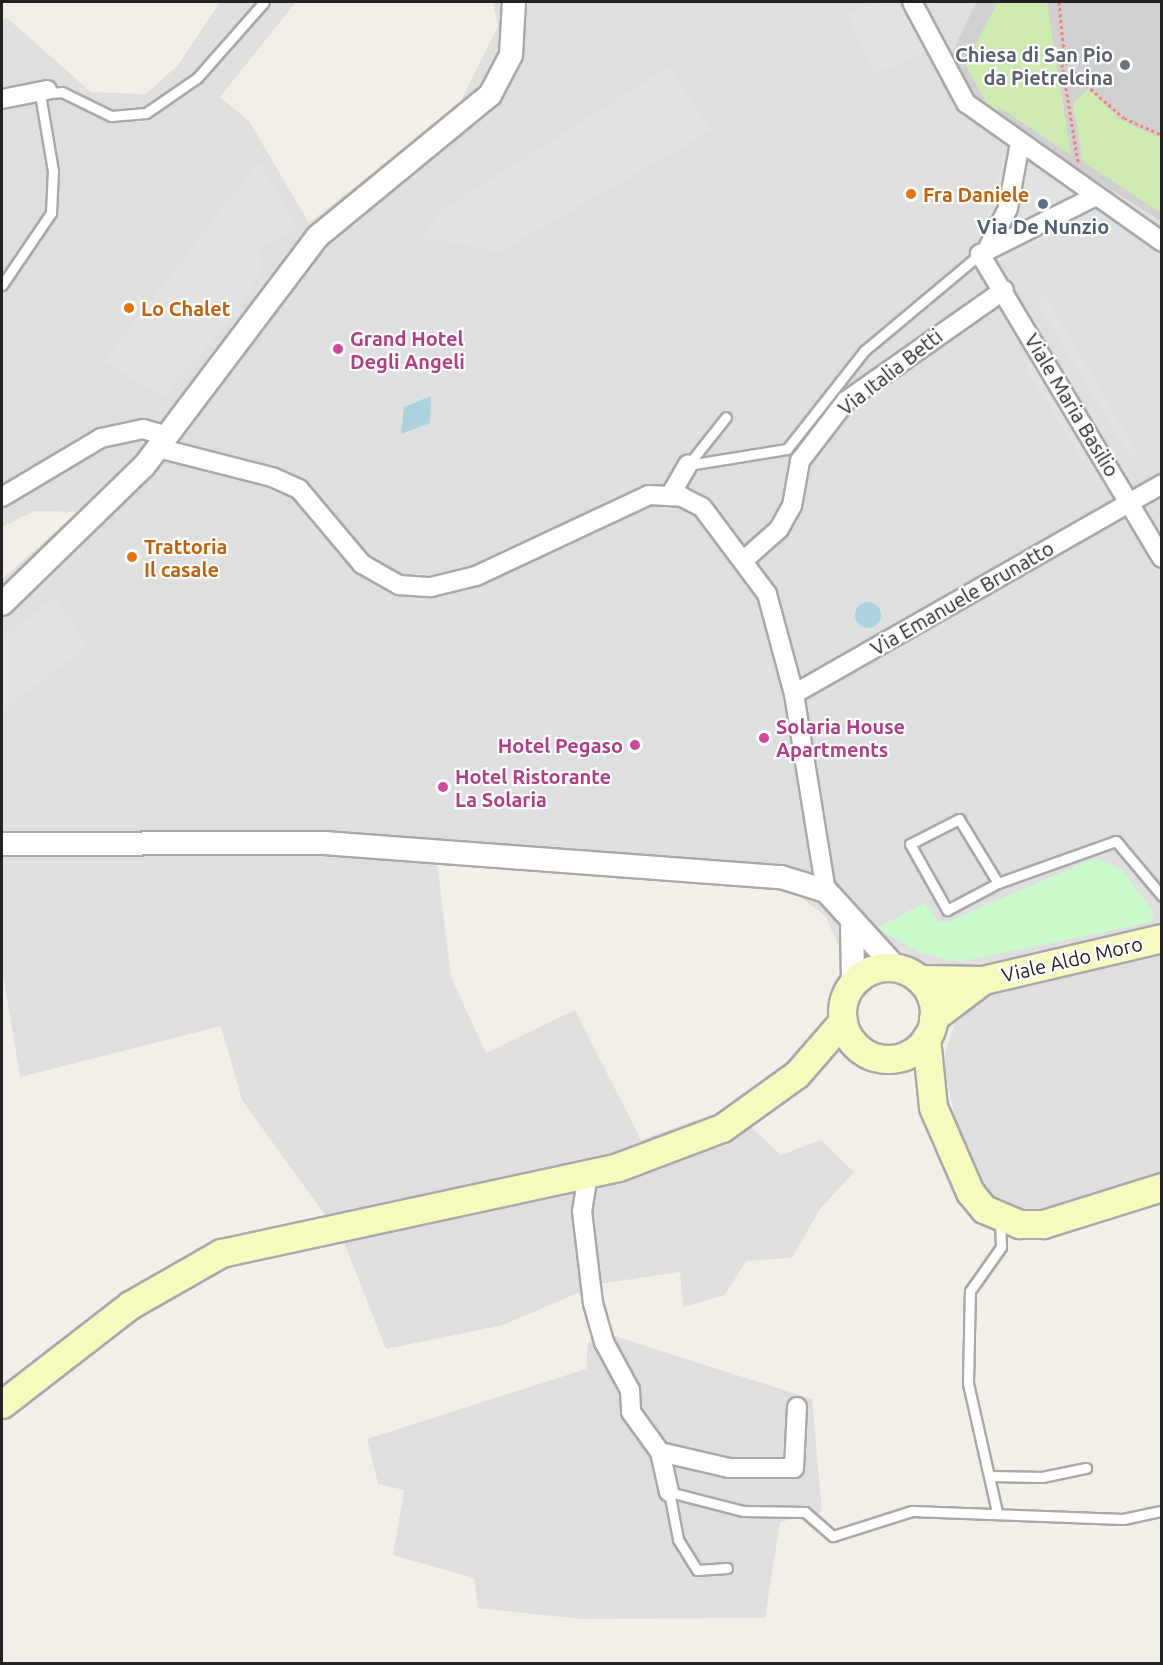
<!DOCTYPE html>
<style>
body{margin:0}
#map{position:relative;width:1163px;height:1665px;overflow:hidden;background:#f2efe9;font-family:Ubuntu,sans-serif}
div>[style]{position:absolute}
.residential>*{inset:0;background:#e0dfdf}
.religious>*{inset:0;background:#d0d0d0}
.grass>*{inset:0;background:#cdebb0}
.park>*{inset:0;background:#c8facc}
.parking>*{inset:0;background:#e2e2e2}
.water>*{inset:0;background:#aad3df}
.round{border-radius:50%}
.path>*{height:3px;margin-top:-1.5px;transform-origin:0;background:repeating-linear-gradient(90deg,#fa8072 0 3px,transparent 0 6px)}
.roads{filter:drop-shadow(2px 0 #a9a9a9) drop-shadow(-2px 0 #a9a9a9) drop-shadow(0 2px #a9a9a9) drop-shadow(0 -2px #a9a9a9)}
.service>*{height:9px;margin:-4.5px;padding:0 4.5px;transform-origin:4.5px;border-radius:4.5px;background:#fff}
.minor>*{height:18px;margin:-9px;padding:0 9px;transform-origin:9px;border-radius:9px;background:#fff}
.tertiary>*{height:22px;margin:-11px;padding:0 11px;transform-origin:11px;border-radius:11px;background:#fff}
.secondary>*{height:27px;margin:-13.5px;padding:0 13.5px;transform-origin:13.5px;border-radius:13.5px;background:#f7fabf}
.secondary>.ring{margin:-13.5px;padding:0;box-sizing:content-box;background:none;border:27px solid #f7fabf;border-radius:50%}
.dots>*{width:16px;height:16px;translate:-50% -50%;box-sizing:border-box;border:3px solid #fff;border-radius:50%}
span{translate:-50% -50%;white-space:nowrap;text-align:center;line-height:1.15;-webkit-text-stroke:4.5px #fff;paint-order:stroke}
.worship-label{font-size:20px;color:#5b616d;font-weight:700}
.right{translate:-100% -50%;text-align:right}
.food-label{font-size:20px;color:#c56008;font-weight:700}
.left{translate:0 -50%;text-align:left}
.service-label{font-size:20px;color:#4e5e75;font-weight:700}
.hotel-label{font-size:20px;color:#b23c85;font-weight:700}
.street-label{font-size:20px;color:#222}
.frame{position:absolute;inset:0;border:3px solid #222;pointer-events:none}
</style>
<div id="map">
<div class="residential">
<i style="clip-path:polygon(220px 2px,296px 2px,220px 97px,249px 121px,309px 223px,460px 103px,498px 26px,493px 2px,976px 2px,952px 53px,975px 97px,992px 116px,1161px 221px,1161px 1178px,1054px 1210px,1018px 1211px,982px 1189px,960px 1145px,946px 1075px,944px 1057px,958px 1014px,925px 970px,876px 942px,842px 953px,825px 916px,794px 892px,437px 861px,451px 977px,486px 1053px,575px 1010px,641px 1140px,710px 1115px,752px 1128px,781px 1155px,821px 1140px,854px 1172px,820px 1209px,792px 1258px,746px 1261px,725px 1295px,683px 1307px,680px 1272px,599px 1284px,503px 1325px,386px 1349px,343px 1240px,242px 1100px,221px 1026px,20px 1077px,2px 969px,2px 579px,78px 512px,34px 511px,2px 527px,2px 20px,6px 17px,91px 92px,146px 94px,178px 65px)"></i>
<i style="clip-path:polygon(611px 1335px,812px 1399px,822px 1512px,780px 1522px,765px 1618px,581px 1619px,478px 1608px,474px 1578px,393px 1555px,404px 1490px,378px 1484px,367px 1439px,586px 1369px,588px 1343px)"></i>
</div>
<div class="religious">
<i style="clip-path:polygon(976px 2px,1161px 2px,1161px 221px,992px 116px,975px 97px,952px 53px)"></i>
</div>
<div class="grass">
<i style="clip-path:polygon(998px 2px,1047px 2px,1071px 155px,1001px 108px,992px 113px,965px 64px)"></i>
<i style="clip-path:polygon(1088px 89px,1123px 121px,1161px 138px,1161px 213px,1083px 162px,1073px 104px)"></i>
</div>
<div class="park">
<i style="clip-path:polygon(1095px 858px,1121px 869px,1154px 912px,1152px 922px,959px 962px,920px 953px,877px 928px,924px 903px,939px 922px,947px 922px)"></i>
</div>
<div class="parking">
<i style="clip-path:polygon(875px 2px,907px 2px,933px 49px,874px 74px,848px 16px)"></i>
<i style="clip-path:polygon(668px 67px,712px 130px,499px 252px,422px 237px,441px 211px)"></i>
<i style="clip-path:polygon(1004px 152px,1061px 186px,1100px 208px,1000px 262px,978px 231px,995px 200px)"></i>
<i style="clip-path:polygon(259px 161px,299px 229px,260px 248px,261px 272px,236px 314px,162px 397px,104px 361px)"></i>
<i style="clip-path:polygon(1045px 295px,1137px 452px,1134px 464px,1038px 304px)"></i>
<i style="clip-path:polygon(1031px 359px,1088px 453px,1084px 462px,1026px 371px)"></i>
<i style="clip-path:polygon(55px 596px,88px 647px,2px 710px,2px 640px)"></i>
</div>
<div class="water">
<i style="clip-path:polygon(431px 396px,430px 423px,401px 434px,404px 407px)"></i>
<i class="round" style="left:855px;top:602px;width:26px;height:26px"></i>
</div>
<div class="path">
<i style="left:1059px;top:2px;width:42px;rotate:84.6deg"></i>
<i style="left:1063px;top:44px;width:36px;rotate:67deg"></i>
<i style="left:1077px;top:77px;width:62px;rotate:41.1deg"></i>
<i style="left:1124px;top:118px;width:42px;rotate:24.1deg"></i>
<i style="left:1068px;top:63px;width:6px;rotate:171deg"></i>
<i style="left:1062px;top:64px;width:99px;rotate:80.7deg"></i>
</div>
<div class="roads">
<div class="service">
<i style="left:2px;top:285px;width:87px;rotate:-55.8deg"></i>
<i style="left:51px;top:213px;width:42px;rotate:-87.3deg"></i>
<i style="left:53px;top:171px;width:78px;rotate:-99.6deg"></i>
<i style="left:40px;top:94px;width:22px;rotate:-5deg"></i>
<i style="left:62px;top:92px;width:55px;rotate:26.1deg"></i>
<i style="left:111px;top:116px;width:35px;rotate:-5deg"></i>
<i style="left:146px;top:113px;width:62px;rotate:-34.5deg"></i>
<i style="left:197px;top:78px;width:101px;rotate:-48.6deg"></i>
<i style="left:688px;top:465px;width:100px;rotate:-9.2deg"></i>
<i style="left:787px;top:449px;width:125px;rotate:-51.8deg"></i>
<i style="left:864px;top:351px;width:151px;rotate:-39.9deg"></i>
<i style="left:688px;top:465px;width:61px;rotate:-51.6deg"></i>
<i style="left:998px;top:883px;width:75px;rotate:-121.4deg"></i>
<i style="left:959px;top:819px;width:55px;rotate:153deg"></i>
<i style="left:910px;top:844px;width:76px;rotate:60.7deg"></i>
<i style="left:947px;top:910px;width:58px;rotate:-27.9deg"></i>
<i style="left:998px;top:883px;width:125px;rotate:-19.6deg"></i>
<i style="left:1116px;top:841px;width:72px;rotate:50.1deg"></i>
<i style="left:991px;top:1476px;width:51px;rotate:1.1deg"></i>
<i style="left:1042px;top:1477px;width:45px;rotate:-11.6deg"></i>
<i style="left:997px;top:1512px;width:132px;rotate:-102.7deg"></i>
<i style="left:968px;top:1383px;width:92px;rotate:-88.8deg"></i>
<i style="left:970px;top:1291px;width:54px;rotate:-54.8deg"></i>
<i style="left:1001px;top:1247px;width:28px;rotate:-92deg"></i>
<i style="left:727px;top:1568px;width:30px;rotate:176deg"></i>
<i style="left:697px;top:1570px;width:36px;rotate:-122deg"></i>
<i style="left:678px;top:1539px;width:48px;rotate:-100.8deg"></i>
<i style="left:669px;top:1492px;width:76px;rotate:14.4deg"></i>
<i style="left:743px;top:1511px;width:62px;rotate:0.9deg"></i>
<i style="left:805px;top:1512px;width:37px;rotate:41deg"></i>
<i style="left:833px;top:1536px;width:83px;rotate:-17.6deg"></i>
<i style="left:912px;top:1511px;width:211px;rotate:2.2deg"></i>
<i style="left:1123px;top:1519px;width:40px;rotate:-12deg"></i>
</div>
<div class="minor">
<i style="left:912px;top:2px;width:115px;rotate:61.9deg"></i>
<i style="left:966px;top:103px;width:240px;rotate:35.3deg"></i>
<i style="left:2px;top:99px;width:46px;rotate:-11.3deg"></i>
<i style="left:1096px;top:196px;width:130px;rotate:153.4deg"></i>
<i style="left:980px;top:254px;width:354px;rotate:59.1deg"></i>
<i style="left:989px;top:246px;width:42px;rotate:-63.4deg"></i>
<i style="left:1008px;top:208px;width:66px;rotate:-79.5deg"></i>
<i style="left:158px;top:448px;width:118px;rotate:14.3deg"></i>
<i style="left:272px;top:477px;width:30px;rotate:24deg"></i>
<i style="left:299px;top:489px;width:98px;rotate:50deg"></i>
<i style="left:362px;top:564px;width:43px;rotate:29.6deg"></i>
<i style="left:399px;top:585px;width:32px;rotate:4deg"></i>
<i style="left:431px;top:587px;width:46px;rotate:-13.7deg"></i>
<i style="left:476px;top:576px;width:191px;rotate:-25.1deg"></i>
<i style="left:649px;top:495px;width:33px;rotate:3deg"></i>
<i style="left:682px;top:497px;width:22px;rotate:27deg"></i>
<i style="left:702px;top:507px;width:109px;rotate:53.2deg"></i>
<i style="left:767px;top:594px;width:104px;rotate:74.9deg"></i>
<i style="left:794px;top:694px;width:200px;rotate:80.8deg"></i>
<i style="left:671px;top:494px;width:34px;rotate:-60deg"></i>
<i style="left:2px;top:497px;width:115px;rotate:-30.8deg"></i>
<i style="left:101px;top:438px;width:43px;rotate:-12.1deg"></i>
<i style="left:143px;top:429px;width:26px;rotate:16deg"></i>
<i style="left:743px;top:561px;width:48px;rotate:-41.6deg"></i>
<i style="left:779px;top:529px;width:26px;rotate:-61deg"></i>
<i style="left:792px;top:506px;width:46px;rotate:-79.9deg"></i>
<i style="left:800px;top:461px;width:76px;rotate:-52.5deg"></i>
<i style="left:846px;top:401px;width:193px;rotate:-35.1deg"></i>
<i style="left:794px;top:694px;width:424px;rotate:-29.7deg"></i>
<i style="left:588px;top:1174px;width:37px;rotate:99deg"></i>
<i style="left:582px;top:1211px;width:93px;rotate:83.2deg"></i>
<i style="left:593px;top:1303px;width:41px;rotate:74.2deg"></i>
<i style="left:604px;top:1342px;width:55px;rotate:61.6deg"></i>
<i style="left:630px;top:1390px;width:22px;rotate:87deg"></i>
<i style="left:631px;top:1412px;width:49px;rotate:54.1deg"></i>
<i style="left:660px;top:1452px;width:41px;rotate:77.3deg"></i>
<i style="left:660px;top:1452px;width:71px;rotate:13.1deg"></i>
<i style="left:729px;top:1468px;width:65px"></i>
<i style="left:794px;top:1468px;width:61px;rotate:-87.2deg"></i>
</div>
<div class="tertiary">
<i style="left:2px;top:604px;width:198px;rotate:-44.2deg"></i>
<i style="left:144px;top:466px;width:287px;rotate:-52.9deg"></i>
<i style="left:317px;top:237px;width:224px;rotate:-39.4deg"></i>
<i style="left:490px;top:95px;width:45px;rotate:-62.3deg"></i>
<i style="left:511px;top:55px;width:53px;rotate:-86.8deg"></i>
<i style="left:2px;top:844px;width:322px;rotate:-0.2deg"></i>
<i style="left:324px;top:843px;width:458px;rotate:4.3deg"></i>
<i style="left:781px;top:877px;width:47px;rotate:17.3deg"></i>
<i style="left:826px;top:891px;width:104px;rotate:47.7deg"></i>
<i style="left:852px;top:923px;width:60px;rotate:89deg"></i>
</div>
<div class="secondary">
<i class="ring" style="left:842px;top:967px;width:65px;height:65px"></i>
<i style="left:919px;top:979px;width:64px;rotate:0.9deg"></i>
<i style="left:983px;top:980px;width:184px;rotate:-13.2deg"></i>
<i style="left:933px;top:1018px;width:63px;rotate:-37.2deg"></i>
<i style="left:926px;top:1038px;width:69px;rotate:84.2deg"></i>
<i style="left:933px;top:1107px;width:93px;rotate:66.5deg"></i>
<i style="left:970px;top:1192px;width:22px;rotate:51deg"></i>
<i style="left:984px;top:1209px;width:39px;rotate:23deg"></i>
<i style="left:1020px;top:1224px;width:23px"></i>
<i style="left:1043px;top:1224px;width:125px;rotate:-17.3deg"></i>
<i style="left:2px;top:1404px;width:162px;rotate:-37.7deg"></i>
<i style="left:130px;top:1305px;width:105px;rotate:-29.7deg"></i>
<i style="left:221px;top:1253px;width:406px;rotate:-12.2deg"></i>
<i style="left:618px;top:1167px;width:111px;rotate:-20.6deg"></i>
<i style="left:722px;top:1128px;width:92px;rotate:-35.8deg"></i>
<i style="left:797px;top:1074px;width:70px;rotate:-49deg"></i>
</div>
</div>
<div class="dots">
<i style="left:1125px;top:65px;background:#6b7280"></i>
<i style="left:911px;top:194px;background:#e8710a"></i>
<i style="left:1043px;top:204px;background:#5c6f8a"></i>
<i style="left:129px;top:308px;background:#e8710a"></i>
<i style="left:338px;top:349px;background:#d1479c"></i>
<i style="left:132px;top:557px;background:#e8710a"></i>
<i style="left:764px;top:738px;background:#d1479c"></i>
<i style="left:635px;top:745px;background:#d1479c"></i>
<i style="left:443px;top:787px;background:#d1479c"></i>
</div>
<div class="worship-label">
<span class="right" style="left:1113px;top:66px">Chiesa di San Pio<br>da Pietrelcina</span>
</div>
<div class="food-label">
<span class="left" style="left:923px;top:194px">Fra Daniele</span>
<span class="left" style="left:141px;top:308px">Lo Chalet</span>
<span class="left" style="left:144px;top:558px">Trattoria<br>Il casale</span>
</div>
<div class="service-label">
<span style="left:1043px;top:226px">Via De Nunzio</span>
</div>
<div class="hotel-label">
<span class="left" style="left:350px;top:350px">Grand Hotel<br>Degli Angeli</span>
<span class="left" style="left:776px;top:738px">Solaria House<br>Apartments</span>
<span class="right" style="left:623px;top:745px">Hotel Pegaso</span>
<span class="left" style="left:455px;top:788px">Hotel Ristorante<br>La Solaria</span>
</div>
<div class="street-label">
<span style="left:890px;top:372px;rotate:-38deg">Via Italia Betti</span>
<span style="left:1072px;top:405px;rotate:59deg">Viale Maria Basilio</span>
<span style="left:962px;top:598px;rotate:-30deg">Via Emanuele Brunatto</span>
<span style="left:1072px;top:959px;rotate:-13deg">Viale Aldo Moro</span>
</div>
<div class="frame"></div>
</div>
